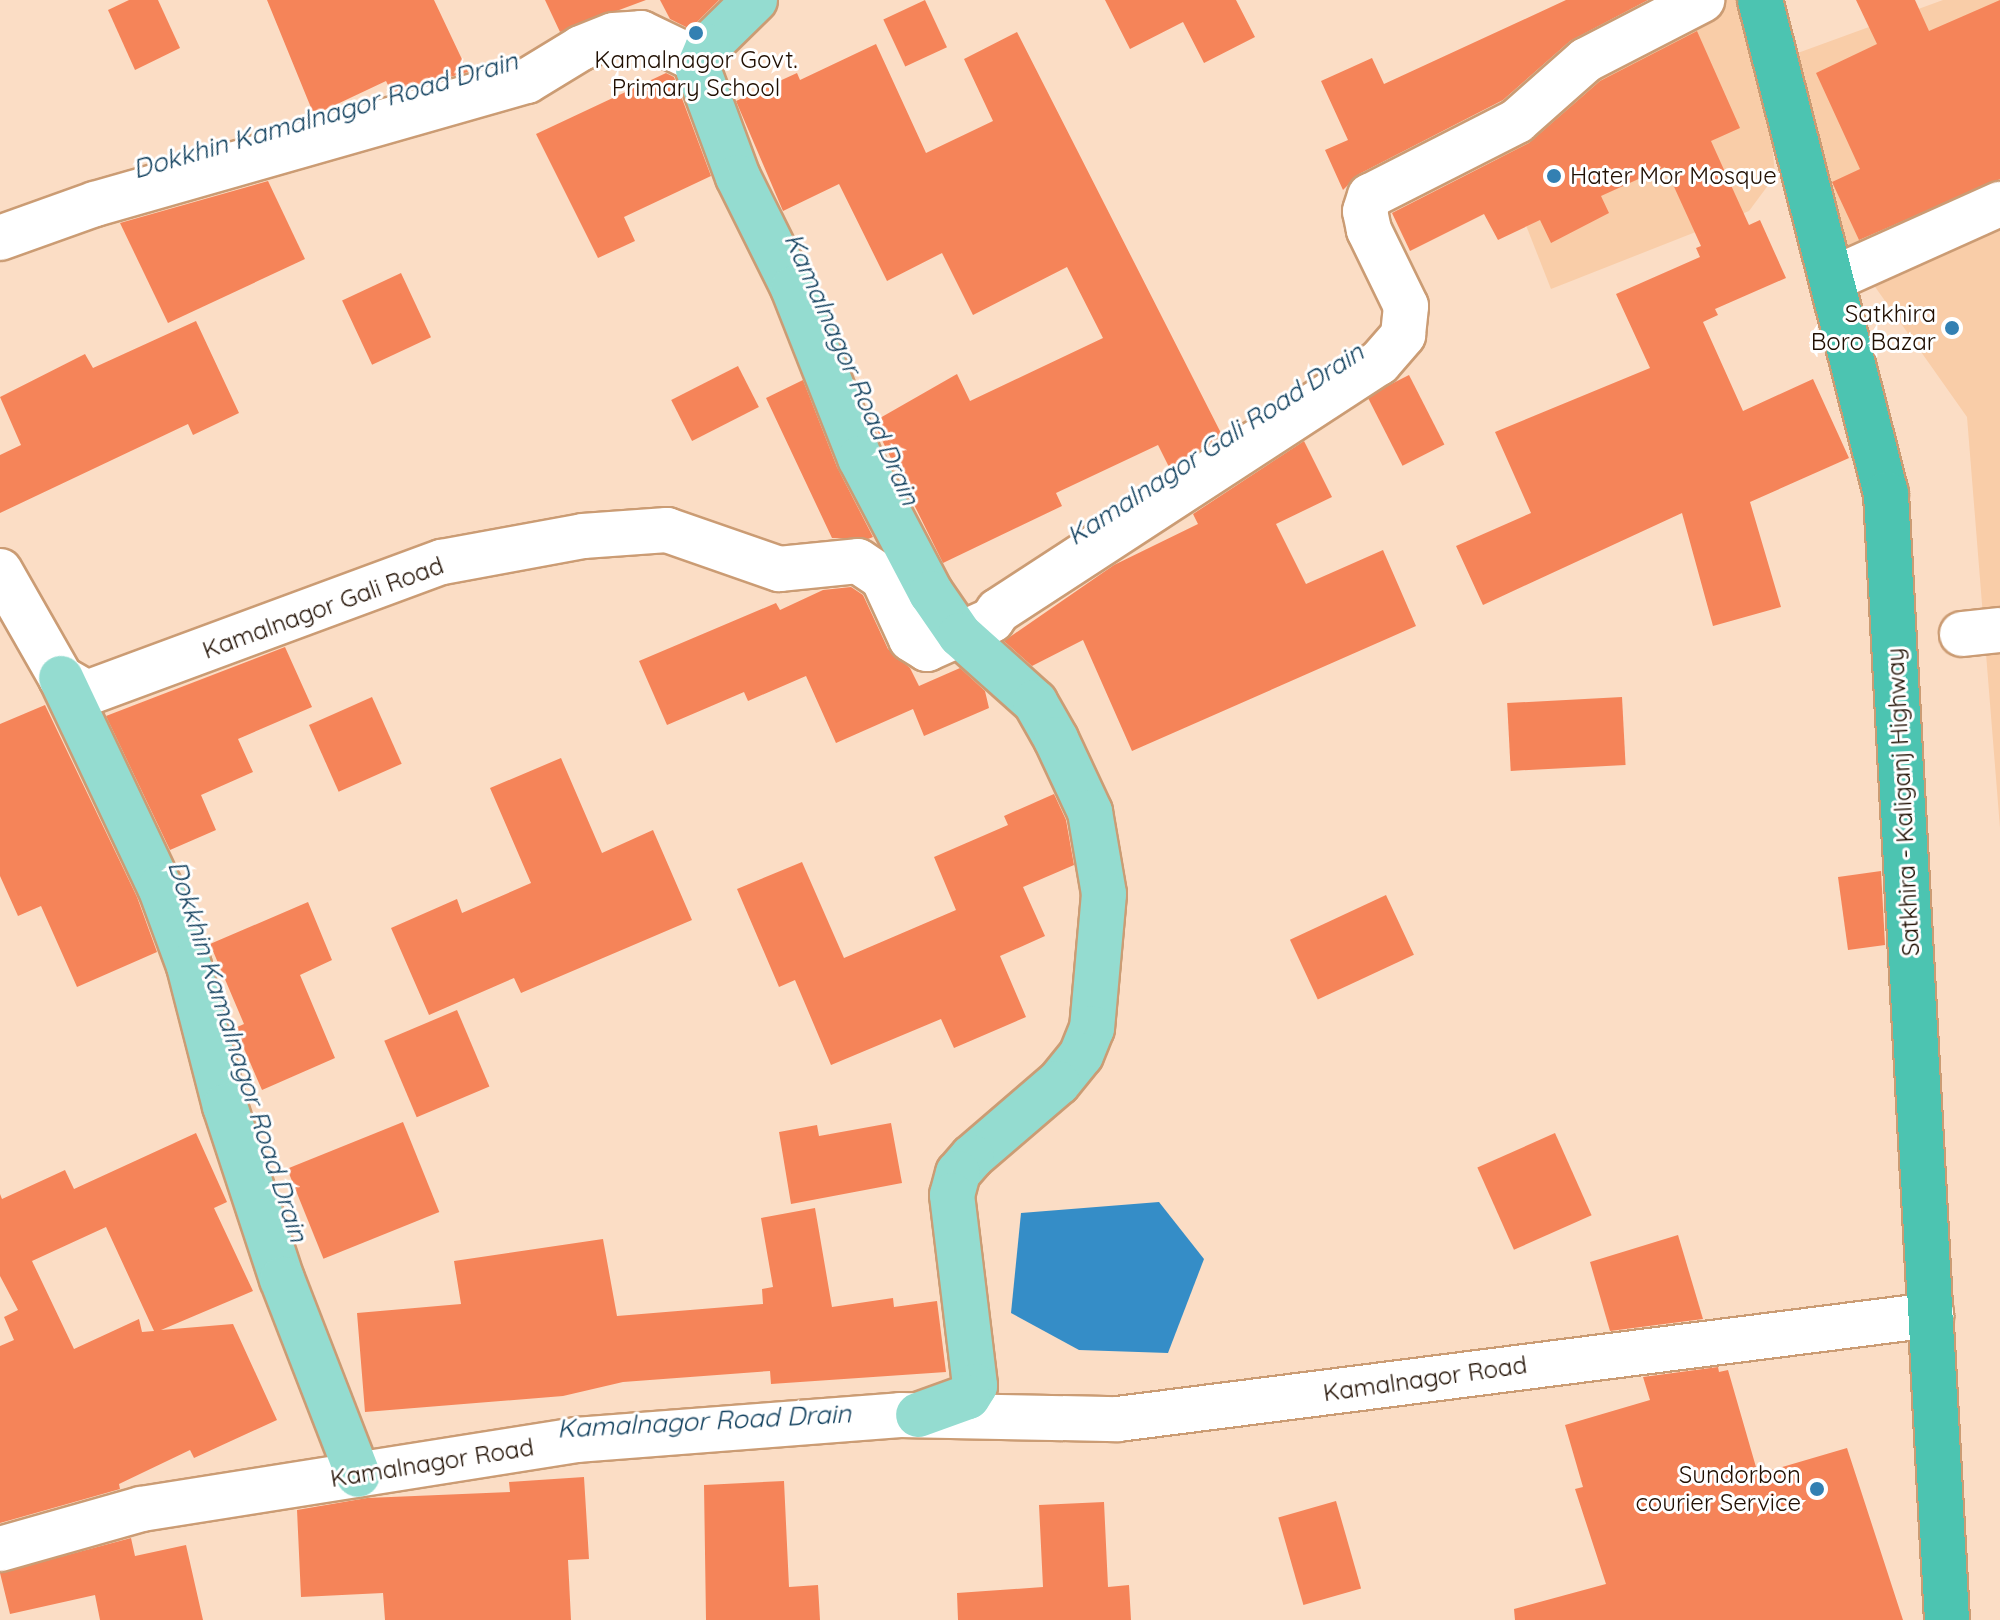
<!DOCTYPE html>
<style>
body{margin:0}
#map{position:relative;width:2000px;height:1620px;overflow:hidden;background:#fbddc5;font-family:Quicksand,sans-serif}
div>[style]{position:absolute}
.built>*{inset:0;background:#f9cda8}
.water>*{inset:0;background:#358dc7}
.building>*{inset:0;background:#f58459;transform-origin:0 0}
.roads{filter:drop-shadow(2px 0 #cb9c74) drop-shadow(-2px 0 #cb9c74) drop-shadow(0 2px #cb9c74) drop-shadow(0 -2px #cb9c74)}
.minor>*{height:44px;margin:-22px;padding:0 22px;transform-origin:22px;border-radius:22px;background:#fff}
.major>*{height:44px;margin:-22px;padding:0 22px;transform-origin:22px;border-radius:22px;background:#94dcd0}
.highway>*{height:44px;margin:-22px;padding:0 22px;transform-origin:22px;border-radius:22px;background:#4cc4b1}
.dots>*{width:22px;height:22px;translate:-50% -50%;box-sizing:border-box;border:4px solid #fff;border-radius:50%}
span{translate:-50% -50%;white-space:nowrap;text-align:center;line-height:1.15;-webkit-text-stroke:6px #fff;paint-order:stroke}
.poi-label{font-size:24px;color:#200f02}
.left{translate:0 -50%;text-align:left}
.right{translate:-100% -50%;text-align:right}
.street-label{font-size:24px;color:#200f02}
.water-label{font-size:26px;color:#11405e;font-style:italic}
</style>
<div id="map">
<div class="built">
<i style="clip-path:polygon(1699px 0,1753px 0,1761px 14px,1775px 176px,1749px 211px,1551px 289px,1491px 136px)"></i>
<i style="clip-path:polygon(1943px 0,2000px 0,2000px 828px,1967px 417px,1842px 240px,1795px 54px)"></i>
</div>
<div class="water">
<i style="clip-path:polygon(1159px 1202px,1204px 1259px,1168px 1353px,1079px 1350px,1011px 1313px,1021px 1213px)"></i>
</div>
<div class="building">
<i style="clip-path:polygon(129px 0,158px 0,180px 48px,135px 70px,108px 10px)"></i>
<i style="clip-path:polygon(267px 0,434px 0,468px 72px,392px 93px,386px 81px,314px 115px)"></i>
<i style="clip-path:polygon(545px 0,646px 0,560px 32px)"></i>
<i style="clip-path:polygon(660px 0,719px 0,690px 29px,670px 19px)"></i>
<i style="left:925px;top:0;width:52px;height:46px;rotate:65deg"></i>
<i style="clip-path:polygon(1105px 0,1236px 0,1255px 37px,1204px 63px,1183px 22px,1130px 49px)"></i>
<i style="clip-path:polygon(1566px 0,1648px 0,1570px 41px,1503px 100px,1359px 174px,1343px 190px,1325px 150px,1348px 140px,1321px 81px,1372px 58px,1384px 84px)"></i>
<i style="clip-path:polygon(1856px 0,1915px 0,1929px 31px,2000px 0,2000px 179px,1859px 240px,1832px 182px,1860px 169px,1816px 73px,1877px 44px)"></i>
<i style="clip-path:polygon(1697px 31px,1740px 128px,1711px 141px,1749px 225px,1760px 220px,1786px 278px,1715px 309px,1718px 315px,1703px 322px,1743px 411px,1813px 379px,1849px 458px,1750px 502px,1781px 607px,1713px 626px,1682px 513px,1483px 605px,1456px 546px,1531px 513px,1495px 432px,1650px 368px,1616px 294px,1700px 257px,1696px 248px,1701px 246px,1665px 167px,1601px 196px,1609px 213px,1551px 243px,1540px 220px,1498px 240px,1484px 214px,1410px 251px,1392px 213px,1529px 143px,1600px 81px)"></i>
<i style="clip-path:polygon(1017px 32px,1222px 435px,1170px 469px,1158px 445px,1056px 493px,1062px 506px,943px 563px,873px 422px,957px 374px,970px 401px,1103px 338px,1067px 267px,973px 315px,942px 253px,887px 281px,839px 184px,783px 211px,736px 101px,797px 73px,800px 80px,876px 44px,926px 153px,993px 121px,964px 59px)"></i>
<i style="clip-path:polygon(666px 73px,674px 77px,711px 176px,624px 217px,635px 241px,598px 258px,536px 134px)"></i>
<i style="clip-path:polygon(268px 181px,305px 259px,168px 323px,120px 223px)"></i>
<i style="left:401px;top:273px;width:71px;height:65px;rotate:65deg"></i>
<i style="clip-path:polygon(196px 321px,239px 413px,193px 435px,188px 424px,0 513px,0 455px,21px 445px,0 397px,85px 354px,93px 368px)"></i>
<i style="left:738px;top:366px;width:46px;height:75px;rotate:63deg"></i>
<i style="left:1409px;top:375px;width:78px;height:47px;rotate:63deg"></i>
<i style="clip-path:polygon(803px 380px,837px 467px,873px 537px,868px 539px,832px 538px,766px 398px)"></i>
<i style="clip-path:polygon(1304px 441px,1332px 497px,1276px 524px,1306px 584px,1383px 550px,1416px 626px,1132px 751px,1083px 640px,1032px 666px,1004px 641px,1114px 565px,1198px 524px,1193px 514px)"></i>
<i style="clip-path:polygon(851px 587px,863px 595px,888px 649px,910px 668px,919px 686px,960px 668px,985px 691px,989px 708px,924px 736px,913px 709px,836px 743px,806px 676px,748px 701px,744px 692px,667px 725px,639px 661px,776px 603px,780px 610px,823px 590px)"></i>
<i style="clip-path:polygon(285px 647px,312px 707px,238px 739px,253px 772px,201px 795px,216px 830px,170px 850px,106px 716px)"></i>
<i style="left:372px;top:697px;width:73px;height:69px;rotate:66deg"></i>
<i style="left:1622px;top:697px;width:68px;height:115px;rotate:87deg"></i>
<i style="clip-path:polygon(45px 705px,137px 897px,157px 952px,77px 987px,41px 906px,18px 916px,0 876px,0 724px)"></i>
<i style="clip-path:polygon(561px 758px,602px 853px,653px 830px,692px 920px,521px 993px,514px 978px,429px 1015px,391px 928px,457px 899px,462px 913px,531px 883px,490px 788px)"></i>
<i style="clip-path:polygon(1054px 794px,1066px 820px,1074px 865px,1023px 887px,1045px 936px,1000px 956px,1026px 1017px,954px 1048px,941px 1019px,831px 1065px,795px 980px,779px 987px,737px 889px,802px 862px,844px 958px,956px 910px,934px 857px,1008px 825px,1004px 816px)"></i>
<i style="clip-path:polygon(1881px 871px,1885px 945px,1848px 950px,1838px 877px)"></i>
<i style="left:1386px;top:895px;width:66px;height:106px;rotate:65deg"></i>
<i style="clip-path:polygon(308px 902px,332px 960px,300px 975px,335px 1058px,262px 1090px,235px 1028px,244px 1024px,210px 944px)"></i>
<i style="left:457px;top:1010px;width:83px;height:79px;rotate:67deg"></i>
<i style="left:403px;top:1122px;width:97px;height:125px;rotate:68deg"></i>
<i style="clip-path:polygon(891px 1123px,902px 1183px,791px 1204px,779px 1132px,817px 1125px,819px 1136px)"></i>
<i style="clip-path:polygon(evenodd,196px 1133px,227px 1202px,214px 1208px,253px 1291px,161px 1330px,233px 1324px,277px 1420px,194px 1458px,190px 1450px,119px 1484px,120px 1489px,0 1523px,0 1346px,14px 1340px,4px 1317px,18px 1310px,0 1276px,0 1194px,2px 1199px,65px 1170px,74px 1189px,196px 1133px,106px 1227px,154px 1331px,142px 1332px,139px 1319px,74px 1349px,32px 1261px,106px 1227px)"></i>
<i style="left:1555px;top:1133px;width:90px;height:85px;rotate:66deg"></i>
<i style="clip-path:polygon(815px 1208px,832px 1307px,893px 1298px,894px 1307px,937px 1301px,946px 1372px,771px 1384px,770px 1371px,623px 1382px,563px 1396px,365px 1412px,357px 1313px,461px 1304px,454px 1261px,603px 1239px,617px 1316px,763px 1304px,762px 1289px,773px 1287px,761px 1218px)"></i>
<i style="clip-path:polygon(1678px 1235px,1703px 1319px,1610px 1331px,1590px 1262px)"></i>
<i style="clip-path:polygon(1718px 1367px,1719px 1372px,1728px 1370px,1758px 1474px,1847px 1448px,1903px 1620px,1515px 1620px,1514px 1609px,1606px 1584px,1575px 1489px,1583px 1487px,1565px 1425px,1650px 1400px,1643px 1377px)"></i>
<i style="clip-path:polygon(584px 1477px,589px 1559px,568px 1560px,571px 1620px,385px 1620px,383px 1593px,301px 1597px,297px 1510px,367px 1498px,510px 1492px,509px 1482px)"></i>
<i style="clip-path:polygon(784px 1481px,789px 1587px,818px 1585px,820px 1620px,706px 1620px,704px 1485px)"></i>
<i style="left:1336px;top:1501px;width:91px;height:60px;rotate:74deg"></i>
<i style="clip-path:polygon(1104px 1502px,1108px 1587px,1129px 1585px,1131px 1620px,958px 1620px,957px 1593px,1043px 1587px,1039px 1505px)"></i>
<i style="clip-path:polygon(131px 1538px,135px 1556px,186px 1545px,203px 1620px,100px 1620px,95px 1595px,10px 1614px,0 1573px)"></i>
</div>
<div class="roads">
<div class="minor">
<i style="left:0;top:238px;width:101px;rotate:-19.7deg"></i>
<i style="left:95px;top:204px;width:449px;rotate:-15.9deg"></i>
<i style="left:527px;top:81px;width:63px;rotate:-31.4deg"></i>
<i style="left:581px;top:48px;width:35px;rotate:-22deg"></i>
<i style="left:614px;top:35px;width:27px;rotate:-4deg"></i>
<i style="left:641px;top:33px;width:67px;rotate:25.8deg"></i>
<i style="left:1835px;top:278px;width:181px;rotate:-24.2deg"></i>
<i style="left:0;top:571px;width:123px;rotate:60.3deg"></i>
<i style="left:61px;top:678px;width:30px;rotate:30deg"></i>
<i style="left:87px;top:693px;width:378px;rotate:-20.3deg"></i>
<i style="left:442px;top:562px;width:143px;rotate:-10.4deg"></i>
<i style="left:583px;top:536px;width:84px;rotate:-4.1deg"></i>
<i style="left:667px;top:530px;width:119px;rotate:19.2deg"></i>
<i style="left:779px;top:569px;width:79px;rotate:-5.8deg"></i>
<i style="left:858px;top:561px;width:30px;rotate:34deg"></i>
<i style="left:883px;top:578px;width:67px;rotate:65.3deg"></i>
<i style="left:911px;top:639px;width:19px;rotate:32deg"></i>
<i style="left:927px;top:649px;width:71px;rotate:-24deg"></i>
<i style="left:992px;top:620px;width:11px;rotate:-56deg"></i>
<i style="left:998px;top:611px;width:455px;rotate:-33.1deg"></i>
<i style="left:1379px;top:363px;width:37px;rotate:-49deg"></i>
<i style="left:1403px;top:335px;width:29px;rotate:-84deg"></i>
<i style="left:1406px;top:306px;width:85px;rotate:-116deg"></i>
<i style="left:1369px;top:230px;width:19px;rotate:-102deg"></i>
<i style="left:1365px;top:211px;width:16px;rotate:-72deg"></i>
<i style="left:1370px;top:196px;width:165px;rotate:-27deg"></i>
<i style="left:1517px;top:121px;width:92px;rotate:-41.5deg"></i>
<i style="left:1586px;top:60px;width:131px;rotate:-27.3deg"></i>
<i style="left:1962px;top:634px;width:38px;rotate:-6deg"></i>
<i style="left:0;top:1549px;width:147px;rotate:-15.8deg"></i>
<i style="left:141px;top:1509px;width:440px;rotate:-9deg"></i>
<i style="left:576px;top:1440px;width:325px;rotate:-4.4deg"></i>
<i style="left:900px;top:1415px;width:218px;rotate:1.1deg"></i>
<i style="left:1118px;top:1419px;width:820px;rotate:-7.29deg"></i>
</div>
<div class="major">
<i style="left:755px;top:0;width:66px;rotate:135.6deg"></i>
<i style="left:708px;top:46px;width:25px;rotate:113deg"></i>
<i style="left:698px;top:69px;width:115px;rotate:69.7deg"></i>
<i style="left:738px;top:177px;width:124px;rotate:63.6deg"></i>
<i style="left:793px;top:288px;width:183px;rotate:68.5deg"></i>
<i style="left:860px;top:458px;width:153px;rotate:62.3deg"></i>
<i style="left:931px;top:593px;width:51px;rotate:55.4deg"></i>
<i style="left:960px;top:635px;width:101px;rotate:41.8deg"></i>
<i style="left:1035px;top:702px;width:43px;rotate:60.4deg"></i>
<i style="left:1056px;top:739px;width:81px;rotate:65deg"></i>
<i style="left:1090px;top:812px;width:83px;rotate:80.3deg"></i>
<i style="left:1104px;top:894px;width:135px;rotate:95.1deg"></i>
<i style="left:1092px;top:1028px;width:29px;rotate:112deg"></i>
<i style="left:1081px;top:1055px;width:36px;rotate:129deg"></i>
<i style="left:1058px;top:1083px;width:113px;rotate:139.3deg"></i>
<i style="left:972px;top:1157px;width:21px;rotate:131deg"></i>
<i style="left:958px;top:1173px;width:23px;rotate:105deg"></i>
<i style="left:952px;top:1195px;width:192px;rotate:83.1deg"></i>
<i style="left:975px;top:1386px;width:13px;rotate:122deg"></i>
<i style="left:968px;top:1397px;width:53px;rotate:160.2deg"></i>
<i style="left:61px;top:678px;width:231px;rotate:64.7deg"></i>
<i style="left:160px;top:887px;width:84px;rotate:69.8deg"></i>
<i style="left:189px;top:966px;width:145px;rotate:75.6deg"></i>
<i style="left:225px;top:1106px;width:182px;rotate:71.8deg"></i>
<i style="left:282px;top:1279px;width:210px;rotate:68.8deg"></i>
</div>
<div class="highway">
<i style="left:1760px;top:0;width:510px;rotate:75.69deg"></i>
<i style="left:1886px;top:494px;width:1128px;rotate:86.9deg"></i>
</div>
</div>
<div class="dots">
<i style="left:696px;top:33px;background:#3380b2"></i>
<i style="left:1554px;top:176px;background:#3380b2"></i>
<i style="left:1952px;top:328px;background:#3380b2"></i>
<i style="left:1817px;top:1489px;background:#3380b2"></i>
</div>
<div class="poi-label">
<span style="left:696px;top:74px">Kamalnagor Govt.<br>Primary School</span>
<span class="left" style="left:1570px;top:176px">Hater Mor Mosque</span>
<span class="right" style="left:1936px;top:328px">Satkhira<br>Boro Bazar</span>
<span class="right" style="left:1801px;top:1489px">Sundorbon<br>courier Service</span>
</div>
<div class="street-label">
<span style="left:323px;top:608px;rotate:-20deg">Kamalnagor Gali Road</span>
<span style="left:1903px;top:802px;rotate:-93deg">Satkhira - Kaliganj Highway</span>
<span style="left:1425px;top:1379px;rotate:-8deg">Kamalnagor Road</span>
<span style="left:432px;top:1463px;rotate:-9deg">Kamalnagor Road</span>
</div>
<div class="water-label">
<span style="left:325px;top:115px;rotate:-16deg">Dokkhin Kamalnagor Road Drain</span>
<span style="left:852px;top:369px;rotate:66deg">Kamalnagor Road Drain</span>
<span style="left:1215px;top:444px;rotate:-33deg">Kamalnagor Gali Road Drain</span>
<span style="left:238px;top:1051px;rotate:72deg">Dokkhin Kamalnagor Road Drain</span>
<span style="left:704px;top:1421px;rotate:-3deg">Kamalnagor Road Drain</span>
</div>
</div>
